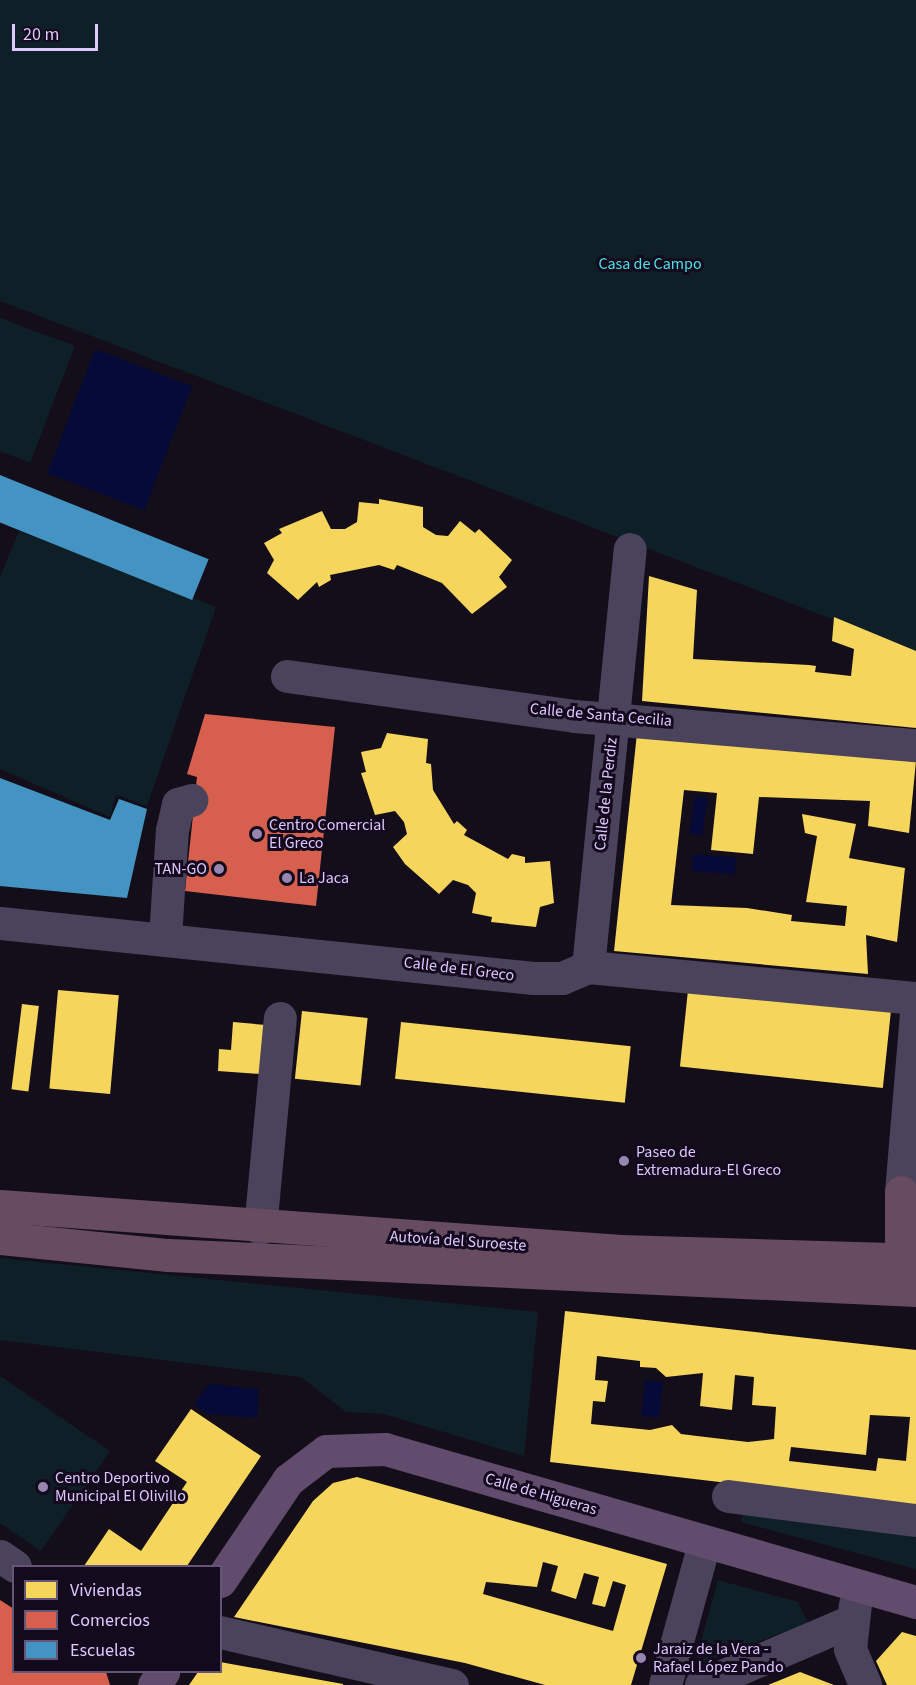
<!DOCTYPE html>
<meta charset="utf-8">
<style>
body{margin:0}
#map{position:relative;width:916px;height:1685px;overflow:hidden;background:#140e1a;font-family:"Source Sans 3",sans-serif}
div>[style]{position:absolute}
.green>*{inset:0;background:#0e1f27}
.water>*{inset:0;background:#060a39;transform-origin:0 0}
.homes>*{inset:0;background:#f6d55c;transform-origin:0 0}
.shops>*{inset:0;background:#d6604d}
.schools>*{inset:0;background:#4393c3;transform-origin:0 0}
.minor>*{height:33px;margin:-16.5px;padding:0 16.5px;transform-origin:16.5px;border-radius:16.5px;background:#4a435b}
.major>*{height:33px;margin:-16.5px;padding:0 16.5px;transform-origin:16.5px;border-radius:16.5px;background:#624c6d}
.highway>*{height:33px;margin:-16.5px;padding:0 16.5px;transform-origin:16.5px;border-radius:16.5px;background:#674b60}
.dots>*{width:16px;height:16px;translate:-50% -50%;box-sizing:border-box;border:3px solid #140a1e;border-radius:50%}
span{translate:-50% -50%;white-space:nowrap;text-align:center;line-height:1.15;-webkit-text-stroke:6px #140a1e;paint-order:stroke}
.park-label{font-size:16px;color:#4ce1e6}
.street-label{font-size:16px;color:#dec8ff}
.poi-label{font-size:16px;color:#dec8ff}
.left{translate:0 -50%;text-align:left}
.right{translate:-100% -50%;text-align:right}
.legend{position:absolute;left:12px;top:1565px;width:210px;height:108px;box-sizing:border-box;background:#140a1e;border:2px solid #655678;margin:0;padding:8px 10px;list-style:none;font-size:18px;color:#dec8ff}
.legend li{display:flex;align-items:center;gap:12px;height:30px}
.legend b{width:30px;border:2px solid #655678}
.scale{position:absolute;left:12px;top:24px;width:86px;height:27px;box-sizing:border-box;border:3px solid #dec8ff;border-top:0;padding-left:8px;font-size:18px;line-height:21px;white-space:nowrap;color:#dec8ff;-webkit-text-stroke:4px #140a1e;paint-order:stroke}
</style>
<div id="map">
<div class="green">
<i style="clip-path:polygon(0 0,916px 0,916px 651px,0 301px)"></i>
<i style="clip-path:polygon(0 318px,75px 346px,30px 463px,0 451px)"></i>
<i style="clip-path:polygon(19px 531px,216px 607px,147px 806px,116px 795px,110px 817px,0 769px,0 577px)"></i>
<i style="clip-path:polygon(0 1258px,538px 1312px,524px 1456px,384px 1414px,346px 1412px,301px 1377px,0 1340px)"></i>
<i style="clip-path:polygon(0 1376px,110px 1451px,41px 1551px,0 1523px)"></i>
<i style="clip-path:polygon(745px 1507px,916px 1533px,916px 1569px,741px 1522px)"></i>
<i style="clip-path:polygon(718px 1580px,798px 1602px,808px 1623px,694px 1666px)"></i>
</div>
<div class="water">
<i style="left:95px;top:349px;width:104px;height:133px;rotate:21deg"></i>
<i style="left:695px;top:796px;width:13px;height:38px;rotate:9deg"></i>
<i style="left:693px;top:854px;width:43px;height:17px;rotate:5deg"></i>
<i style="left:645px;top:1380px;width:18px;height:36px;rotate:6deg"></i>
<i style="clip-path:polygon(209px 1384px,259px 1389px,257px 1418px,208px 1414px,194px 1404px)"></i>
</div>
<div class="homes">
<i style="clip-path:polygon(379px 499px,423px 507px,423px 527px,436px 535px,448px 536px,460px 521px,475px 533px,479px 529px,512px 560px,499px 577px,507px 587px,472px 614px,442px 583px,397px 565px,394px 570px,379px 565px,330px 575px,331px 580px,319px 587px,317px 582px,298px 600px,267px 573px,274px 560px,264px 543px,282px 533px,279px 529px,322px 511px,331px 529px,345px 529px,357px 522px,359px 502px,379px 504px)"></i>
<i style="clip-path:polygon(649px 576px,697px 590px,693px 659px,809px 665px,816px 666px,815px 672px,851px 676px,854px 649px,832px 641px,834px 617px,916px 651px,916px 728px,642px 701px)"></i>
<i style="clip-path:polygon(387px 733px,428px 739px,426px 763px,431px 764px,433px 790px,454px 824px,457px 821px,467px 830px,464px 835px,508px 859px,512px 854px,525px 857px,525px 863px,550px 861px,554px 903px,540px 907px,536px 927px,491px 922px,492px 917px,472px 913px,476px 893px,468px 885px,453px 880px,439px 894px,405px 864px,393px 847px,407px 834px,404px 822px,395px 811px,375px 815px,361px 773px,366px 772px,361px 752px,381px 748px)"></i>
<i style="clip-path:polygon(637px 733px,916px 761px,909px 833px,868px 826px,870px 801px,759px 797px,753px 854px,711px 850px,717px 793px,684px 790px,671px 905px,747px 908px,792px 915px,791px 921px,845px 926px,847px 906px,806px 902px,817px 836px,805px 833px,802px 814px,856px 824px,849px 858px,905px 868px,897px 942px,866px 935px,868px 974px,614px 951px)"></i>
<i style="left:58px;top:990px;width:61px;height:99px;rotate:5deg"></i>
<i style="left:688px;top:990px;width:204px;height:77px;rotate:6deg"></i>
<i style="left:22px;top:1004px;width:17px;height:86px;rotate:7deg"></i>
<i style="left:302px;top:1011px;width:66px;height:68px;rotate:6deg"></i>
<i style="clip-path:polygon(233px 1022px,266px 1025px,261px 1074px,218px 1071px,219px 1049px,231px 1050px)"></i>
<i style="left:401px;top:1022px;width:231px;height:57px;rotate:6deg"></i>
<i style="clip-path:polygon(evenodd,565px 1311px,916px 1350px,916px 1505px,550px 1462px,565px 1311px,597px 1356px,640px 1361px,640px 1367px,656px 1368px,666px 1377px,703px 1373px,700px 1406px,732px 1410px,735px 1375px,754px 1377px,752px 1405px,776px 1407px,774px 1439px,748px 1442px,697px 1436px,681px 1434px,672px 1425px,650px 1430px,591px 1424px,593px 1401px,605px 1402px,608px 1381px,595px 1380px,597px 1356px,565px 1311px,870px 1415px,910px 1417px,906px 1461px,878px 1458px,876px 1471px,789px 1461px,791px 1447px,866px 1455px,870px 1415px)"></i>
<i style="clip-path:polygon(191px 1409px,261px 1456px,187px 1566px,84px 1566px,109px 1529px,141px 1551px,187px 1482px,155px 1461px)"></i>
<i style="clip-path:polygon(evenodd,357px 1477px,667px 1564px,631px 1685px,545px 1685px,465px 1663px,234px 1617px,313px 1501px,333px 1483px,357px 1477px,543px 1562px,558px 1566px,551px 1591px,576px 1599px,584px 1573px,599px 1577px,592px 1604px,605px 1607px,613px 1581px,626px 1585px,613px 1631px,483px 1594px,486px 1582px,537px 1587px,543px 1562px)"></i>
<i style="clip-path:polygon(902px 1632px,916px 1636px,916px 1685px,887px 1685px,876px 1661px)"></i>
<i style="clip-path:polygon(220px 1662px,343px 1684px,343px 1685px,189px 1685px,198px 1672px,220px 1672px)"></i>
<i style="clip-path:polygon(800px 1672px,834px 1685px,768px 1685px)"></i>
</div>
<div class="shops">
<i style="clip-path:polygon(205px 714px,335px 727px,316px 906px,185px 891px,197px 777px,187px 774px)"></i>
<i style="clip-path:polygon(0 1600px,14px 1609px,14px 1672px,106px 1672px,110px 1685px,0 1685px)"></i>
</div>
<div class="schools">
<i style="left:0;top:475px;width:225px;height:44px;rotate:22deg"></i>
<i style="clip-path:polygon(0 778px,110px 820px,119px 799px,147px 809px,127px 898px,0 886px)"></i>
</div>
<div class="minor">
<i style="left:287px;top:676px;width:291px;rotate:7.9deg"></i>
<i style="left:575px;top:716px;width:342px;rotate:4.9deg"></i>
<i style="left:0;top:923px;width:536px;rotate:5.89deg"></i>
<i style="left:533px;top:978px;width:29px"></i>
<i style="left:562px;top:978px;width:28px;rotate:-23deg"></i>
<i style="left:588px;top:967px;width:329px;rotate:5.4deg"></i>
<i style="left:165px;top:937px;width:107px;rotate:-86.3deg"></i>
<i style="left:172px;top:830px;width:27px;rotate:-77deg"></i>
<i style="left:178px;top:804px;width:14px;rotate:-17deg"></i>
<i style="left:588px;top:967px;width:420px;rotate:-84.3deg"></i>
<i style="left:901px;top:1192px;width:181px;rotate:-85.2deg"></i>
<i style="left:260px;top:1228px;width:211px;rotate:-84.6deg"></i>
<i style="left:728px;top:1496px;width:190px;rotate:7.3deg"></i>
<i style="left:0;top:1556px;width:18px;rotate:34deg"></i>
<i style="left:855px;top:1604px;width:45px;rotate:96.3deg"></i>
<i style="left:850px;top:1649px;width:39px;rotate:67deg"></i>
<i style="left:220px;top:1632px;width:238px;rotate:12.9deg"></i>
<i style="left:665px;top:1685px;width:147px;rotate:-74.6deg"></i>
<i style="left:701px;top:1685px;width:161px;rotate:-23.1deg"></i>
</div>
<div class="major">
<i style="left:220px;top:1581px;width:122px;rotate:-56deg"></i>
<i style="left:288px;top:1480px;width:48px;rotate:-37.3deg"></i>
<i style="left:326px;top:1451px;width:59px;rotate:-1.9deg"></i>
<i style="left:385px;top:1449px;width:553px;rotate:16.07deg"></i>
<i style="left:154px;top:1685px;width:16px;rotate:-55deg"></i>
</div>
<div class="highway">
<i style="left:901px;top:1192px;width:69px;rotate:90deg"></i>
<i style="left:0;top:1206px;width:622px;rotate:4.15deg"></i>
<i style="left:620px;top:1251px;width:296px;rotate:1.7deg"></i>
<i style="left:0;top:1238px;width:169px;rotate:5.8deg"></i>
<i style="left:168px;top:1255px;width:749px;rotate:2.68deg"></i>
</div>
<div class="dots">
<i style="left:257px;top:834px;background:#9787af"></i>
<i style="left:219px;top:869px;background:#9787af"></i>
<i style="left:287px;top:878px;background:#9787af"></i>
<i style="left:624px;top:1161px;background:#9787af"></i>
<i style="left:43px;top:1487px;background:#9787af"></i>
<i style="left:641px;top:1658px;background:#9787af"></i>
</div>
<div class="park-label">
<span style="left:650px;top:264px">Casa de Campo</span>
</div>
<div class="street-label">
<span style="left:601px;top:715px;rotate:5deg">Calle de Santa Cecilia</span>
<span style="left:606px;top:794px;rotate:-84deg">Calle de la Perdiz</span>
<span style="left:459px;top:969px;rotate:7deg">Calle de El Greco</span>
<span style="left:458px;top:1241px;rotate:4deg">Autovía del Suroeste</span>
<span style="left:541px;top:1494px;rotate:16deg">Calle de Higueras</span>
</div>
<div class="poi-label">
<span class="left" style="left:269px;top:834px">Centro Comercial<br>El Greco</span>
<span class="right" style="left:207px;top:869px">TAN-GO</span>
<span class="left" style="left:299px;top:878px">La Jaca</span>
<span class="left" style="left:636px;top:1161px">Paseo de<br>Extremadura-El Greco</span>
<span class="left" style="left:55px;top:1487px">Centro Deportivo<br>Municipal El Olivillo</span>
<span class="left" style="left:653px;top:1658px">Jaraiz de la Vera -<br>Rafael López Pando</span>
</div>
<ul class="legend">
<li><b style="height:16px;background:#f6d55c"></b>Viviendas</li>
<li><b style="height:16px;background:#d6604d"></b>Comercios</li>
<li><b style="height:16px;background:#4393c3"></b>Escuelas</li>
</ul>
<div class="scale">20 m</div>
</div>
